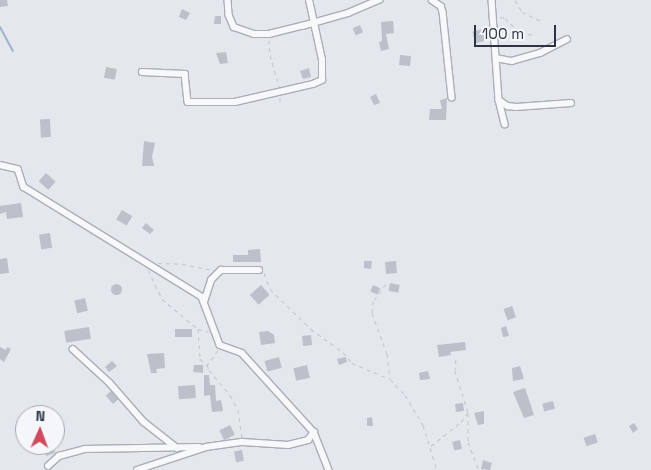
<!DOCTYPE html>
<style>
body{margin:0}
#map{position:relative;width:651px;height:470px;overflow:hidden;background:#e4e7ec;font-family:"Space Grotesk",sans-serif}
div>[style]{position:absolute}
.stream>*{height:2px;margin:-1px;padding:0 1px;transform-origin:1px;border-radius:1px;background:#9fb4cc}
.building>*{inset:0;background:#bbc0ca;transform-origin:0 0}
.round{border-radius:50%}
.path>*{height:1px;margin-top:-0.5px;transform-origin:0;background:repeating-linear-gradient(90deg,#c2c5cb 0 4px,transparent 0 8px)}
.roads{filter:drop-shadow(1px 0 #a9aeb7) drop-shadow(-1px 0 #a9aeb7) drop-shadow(0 1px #a9aeb7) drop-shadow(0 -1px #a9aeb7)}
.minor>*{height:5.5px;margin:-2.75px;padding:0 2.75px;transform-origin:2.75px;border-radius:2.75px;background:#f7f8fa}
span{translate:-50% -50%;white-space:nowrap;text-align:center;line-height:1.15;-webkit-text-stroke:5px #f4f6f9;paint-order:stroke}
.north{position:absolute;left:15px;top:405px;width:50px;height:50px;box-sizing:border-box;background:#f4f6f9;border:1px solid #a4a8b1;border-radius:50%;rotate:2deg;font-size:14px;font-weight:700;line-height:20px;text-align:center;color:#2b3445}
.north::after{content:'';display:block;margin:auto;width:18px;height:22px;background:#d1495b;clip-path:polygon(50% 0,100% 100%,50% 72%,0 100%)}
.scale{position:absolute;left:474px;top:25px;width:82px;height:22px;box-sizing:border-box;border:2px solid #2b3445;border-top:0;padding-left:6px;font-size:15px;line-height:18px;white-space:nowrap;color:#2b3445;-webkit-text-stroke:4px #f4f6f9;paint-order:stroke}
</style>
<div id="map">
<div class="stream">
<i style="left:0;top:27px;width:27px;rotate:62deg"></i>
</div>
<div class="building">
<i style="clip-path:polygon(0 0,7px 0,8px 6px,0 7px)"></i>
<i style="clip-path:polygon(182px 9px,190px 13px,186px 20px,179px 17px)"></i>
<i style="clip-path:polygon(215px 16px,221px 16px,221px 24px,214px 24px)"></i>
<i style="clip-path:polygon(393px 21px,394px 33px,386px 34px,389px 49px,381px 51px,379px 42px,382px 41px,381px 22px)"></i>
<i style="left:360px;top:25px;width:8px;height:8px;rotate:67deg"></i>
<i style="left:487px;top:28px;width:12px;height:15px;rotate:76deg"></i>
<i style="clip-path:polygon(226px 52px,228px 63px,220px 64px,216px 53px)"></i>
<i style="left:400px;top:55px;width:11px;height:10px;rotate:5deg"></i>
<i style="left:106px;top:67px;width:11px;height:11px;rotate:10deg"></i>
<i style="clip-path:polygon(309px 68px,311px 77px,303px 79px,300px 71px)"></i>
<i style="clip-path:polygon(376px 94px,380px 103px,374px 105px,370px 97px)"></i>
<i style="clip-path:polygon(447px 98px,446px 120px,429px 120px,430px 109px,442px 109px,440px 100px)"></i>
<i style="left:50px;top:119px;width:18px;height:10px;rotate:87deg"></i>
<i style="clip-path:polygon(144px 141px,155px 143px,152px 157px,154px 166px,142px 166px)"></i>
<i style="left:46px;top:173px;width:13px;height:11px;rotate:42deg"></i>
<i style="clip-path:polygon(21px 203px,23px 217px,7px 219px,6px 212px,0 214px,0 206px)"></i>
<i style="left:122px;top:210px;width:12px;height:11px;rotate:31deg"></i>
<i style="clip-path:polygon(146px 223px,154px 230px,150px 234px,142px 228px)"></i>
<i style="left:50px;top:233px;width:15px;height:11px;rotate:82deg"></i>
<i style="clip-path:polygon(260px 249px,261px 262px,233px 262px,233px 255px,248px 255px,248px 250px)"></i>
<i style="clip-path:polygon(7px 258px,9px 273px,0 274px,0 259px)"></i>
<i style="clip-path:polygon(364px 261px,372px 261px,371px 269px,364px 268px)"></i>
<i style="left:396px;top:261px;width:12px;height:11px;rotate:85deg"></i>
<i style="left:390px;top:283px;width:10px;height:8px;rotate:11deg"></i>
<i class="round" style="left:110.5px;top:283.5px;width:11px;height:11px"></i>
<i style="left:261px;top:285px;width:13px;height:15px;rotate:48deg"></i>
<i style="left:373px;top:285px;width:8px;height:7px;rotate:23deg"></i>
<i style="left:85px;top:298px;width:13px;height:11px;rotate:77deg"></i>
<i style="left:512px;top:306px;width:12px;height:9px;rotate:70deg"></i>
<i style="clip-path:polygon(506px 326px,509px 336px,503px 337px,501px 328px)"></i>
<i style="left:89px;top:327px;width:12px;height:25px;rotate:81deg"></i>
<i style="left:175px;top:329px;width:17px;height:8px"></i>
<i style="clip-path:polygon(268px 331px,274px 335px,275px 343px,261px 345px,259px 332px)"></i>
<i style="left:311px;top:335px;width:10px;height:9px;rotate:84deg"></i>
<i style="clip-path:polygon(465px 342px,466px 350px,450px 352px,451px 355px,439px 357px,437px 345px)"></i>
<i style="clip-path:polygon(0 347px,6px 350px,7px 347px,11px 349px,4px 362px,0 359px)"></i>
<i style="clip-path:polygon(164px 353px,165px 368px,156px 369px,157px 373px,151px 373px,147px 354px)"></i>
<i style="left:279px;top:357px;width:11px;height:15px;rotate:75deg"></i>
<i style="clip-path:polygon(346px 357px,347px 362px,339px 365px,337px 359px)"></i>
<i style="clip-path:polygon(112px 361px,117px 366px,109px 372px,105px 367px)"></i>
<i style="clip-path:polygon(194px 365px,203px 365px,203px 373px,193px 372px)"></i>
<i style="left:307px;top:365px;width:13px;height:14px;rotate:77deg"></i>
<i style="clip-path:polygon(520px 366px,524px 379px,513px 381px,512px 368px)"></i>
<i style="clip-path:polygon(428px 371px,430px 379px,420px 380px,419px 373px)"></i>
<i style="clip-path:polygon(204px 375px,209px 375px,210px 385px,215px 385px,216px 401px,221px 400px,223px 411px,212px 412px,210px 395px,204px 396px)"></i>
<i style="left:195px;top:385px;width:13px;height:17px;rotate:86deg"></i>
<i style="clip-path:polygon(525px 388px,534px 415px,524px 418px,513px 392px)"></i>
<i style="left:111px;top:391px;width:11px;height:7px;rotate:49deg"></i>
<i style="left:553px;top:401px;width:8px;height:11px;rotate:76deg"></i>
<i style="left:463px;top:403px;width:8px;height:8px;rotate:83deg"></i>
<i style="clip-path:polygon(484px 411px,484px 424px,478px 425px,474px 413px)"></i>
<i style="clip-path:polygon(372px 417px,373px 426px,367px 426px,367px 418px)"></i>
<i style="clip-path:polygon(634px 423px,638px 429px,633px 433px,629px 426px)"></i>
<i style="left:230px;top:425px;width:11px;height:12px;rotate:63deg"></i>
<i style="left:595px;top:434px;width:9px;height:12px;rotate:72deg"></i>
<i style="left:460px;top:440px;width:9px;height:8px;rotate:77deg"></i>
<i style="clip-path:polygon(50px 445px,53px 445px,55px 453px,46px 456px,44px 447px)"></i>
<i style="left:242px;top:450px;width:11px;height:8px;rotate:80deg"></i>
<i style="clip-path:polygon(483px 460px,492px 463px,490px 470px,481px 469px)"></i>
</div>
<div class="path">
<i style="left:515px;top:0;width:14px;rotate:60deg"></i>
<i style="left:522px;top:12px;width:23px;rotate:25deg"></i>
<i style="left:500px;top:17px;width:5px;rotate:11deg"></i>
<i style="left:505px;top:18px;width:21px;rotate:45deg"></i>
<i style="left:520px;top:33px;width:15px;rotate:8deg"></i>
<i style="left:269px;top:40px;width:15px;rotate:86deg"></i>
<i style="left:270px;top:55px;width:33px;rotate:74deg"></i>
<i style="left:280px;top:98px;width:6px;rotate:90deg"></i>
<i style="left:158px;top:263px;width:24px;rotate:2deg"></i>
<i style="left:182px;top:264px;width:33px;rotate:11deg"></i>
<i style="left:148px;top:270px;width:32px;rotate:64deg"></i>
<i style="left:162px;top:299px;width:47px;rotate:39.8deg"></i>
<i style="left:198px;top:329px;width:30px;rotate:86deg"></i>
<i style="left:200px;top:359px;width:9px;rotate:41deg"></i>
<i style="left:264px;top:273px;width:17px;rotate:69deg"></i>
<i style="left:270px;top:289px;width:57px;rotate:44.3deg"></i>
<i style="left:311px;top:329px;width:39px;rotate:36deg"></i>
<i style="left:343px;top:352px;width:14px;rotate:51deg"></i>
<i style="left:352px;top:363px;width:41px;rotate:22.8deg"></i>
<i style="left:390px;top:379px;width:22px;rotate:47deg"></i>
<i style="left:405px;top:395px;width:35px;rotate:59deg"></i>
<i style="left:423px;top:425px;width:47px;rotate:72.7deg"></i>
<i style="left:386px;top:284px;width:21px;rotate:127deg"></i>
<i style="left:373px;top:301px;width:12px;rotate:95deg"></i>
<i style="left:372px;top:313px;width:44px;rotate:69.9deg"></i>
<i style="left:387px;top:354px;width:24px;rotate:83deg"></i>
<i style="left:198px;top:329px;width:11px;rotate:15deg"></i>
<i style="left:218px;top:350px;width:19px;rotate:126deg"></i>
<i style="left:207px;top:365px;width:5px;rotate:68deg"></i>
<i style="left:209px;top:370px;width:33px;rotate:50deg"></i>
<i style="left:230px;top:395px;width:17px;rotate:62deg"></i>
<i style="left:238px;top:410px;width:27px;rotate:82deg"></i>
<i style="left:468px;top:413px;width:29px;rotate:90deg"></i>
<i style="left:468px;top:442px;width:30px;rotate:69deg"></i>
<i style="left:431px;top:446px;width:38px;rotate:-39deg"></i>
<i style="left:461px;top:422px;width:12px;rotate:-55deg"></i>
<i style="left:468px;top:412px;width:43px;rotate:-107.6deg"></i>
<i style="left:455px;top:371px;width:13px;rotate:-86deg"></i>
</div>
<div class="roads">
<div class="minor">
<i style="left:228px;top:0;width:15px;rotate:86deg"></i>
<i style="left:229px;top:15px;width:13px;rotate:67deg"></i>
<i style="left:234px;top:27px;width:21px;rotate:19deg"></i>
<i style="left:254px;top:34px;width:15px"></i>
<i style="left:269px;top:34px;width:34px;rotate:-14deg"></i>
<i style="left:302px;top:26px;width:48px;rotate:-15.8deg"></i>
<i style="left:348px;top:13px;width:34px;rotate:-23deg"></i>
<i style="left:432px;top:0;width:11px;rotate:34deg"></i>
<i style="left:441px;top:6px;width:6px;rotate:72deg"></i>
<i style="left:443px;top:12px;width:86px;rotate:84deg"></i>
<i style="left:492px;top:0;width:100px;rotate:86deg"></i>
<i style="left:499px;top:100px;width:25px;rotate:76deg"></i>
<i style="left:496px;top:58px;width:16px;rotate:11deg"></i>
<i style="left:512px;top:61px;width:29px;rotate:-16deg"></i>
<i style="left:540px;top:53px;width:30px;rotate:-27deg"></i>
<i style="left:142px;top:72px;width:43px;rotate:2.7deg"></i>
<i style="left:185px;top:74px;width:28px;rotate:84deg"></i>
<i style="left:188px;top:102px;width:47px"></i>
<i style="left:235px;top:102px;width:80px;rotate:-13deg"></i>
<i style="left:313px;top:84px;width:10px;rotate:-24deg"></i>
<i style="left:322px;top:80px;width:20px;rotate:-90deg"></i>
<i style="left:322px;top:60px;width:61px;rotate:-102.2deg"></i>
<i style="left:499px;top:100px;width:11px;rotate:34deg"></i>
<i style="left:508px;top:106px;width:8px;rotate:7deg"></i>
<i style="left:516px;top:107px;width:55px;rotate:-4.2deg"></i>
<i style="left:0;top:165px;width:18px;rotate:13deg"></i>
<i style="left:18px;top:169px;width:19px;rotate:72deg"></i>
<i style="left:24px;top:187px;width:209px;rotate:31.7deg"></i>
<i style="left:202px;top:297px;width:51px;rotate:69.4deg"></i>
<i style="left:220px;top:345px;width:23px;rotate:20deg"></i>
<i style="left:242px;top:353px;width:107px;rotate:47.7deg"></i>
<i style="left:314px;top:432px;width:41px;rotate:68.5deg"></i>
<i style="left:204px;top:302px;width:23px;rotate:-72deg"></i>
<i style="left:211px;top:280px;width:14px;rotate:-45deg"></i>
<i style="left:221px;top:270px;width:38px"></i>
<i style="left:73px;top:349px;width:50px;rotate:42.6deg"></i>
<i style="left:110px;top:383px;width:52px;rotate:48.9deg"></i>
<i style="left:144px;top:422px;width:42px;rotate:38.2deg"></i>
<i style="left:48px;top:466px;width:15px;rotate:-42deg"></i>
<i style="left:59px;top:456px;width:27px;rotate:-15deg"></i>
<i style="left:85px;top:449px;width:114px;rotate:-1deg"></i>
<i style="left:137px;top:470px;width:73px;rotate:-18.4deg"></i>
<i style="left:206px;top:447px;width:37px;rotate:-8deg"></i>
<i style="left:243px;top:442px;width:45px;rotate:3.8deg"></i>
<i style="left:288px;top:445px;width:21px;rotate:-14deg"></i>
<i style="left:308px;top:440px;width:10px;rotate:-53deg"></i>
</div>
</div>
<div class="north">N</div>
<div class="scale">100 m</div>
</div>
